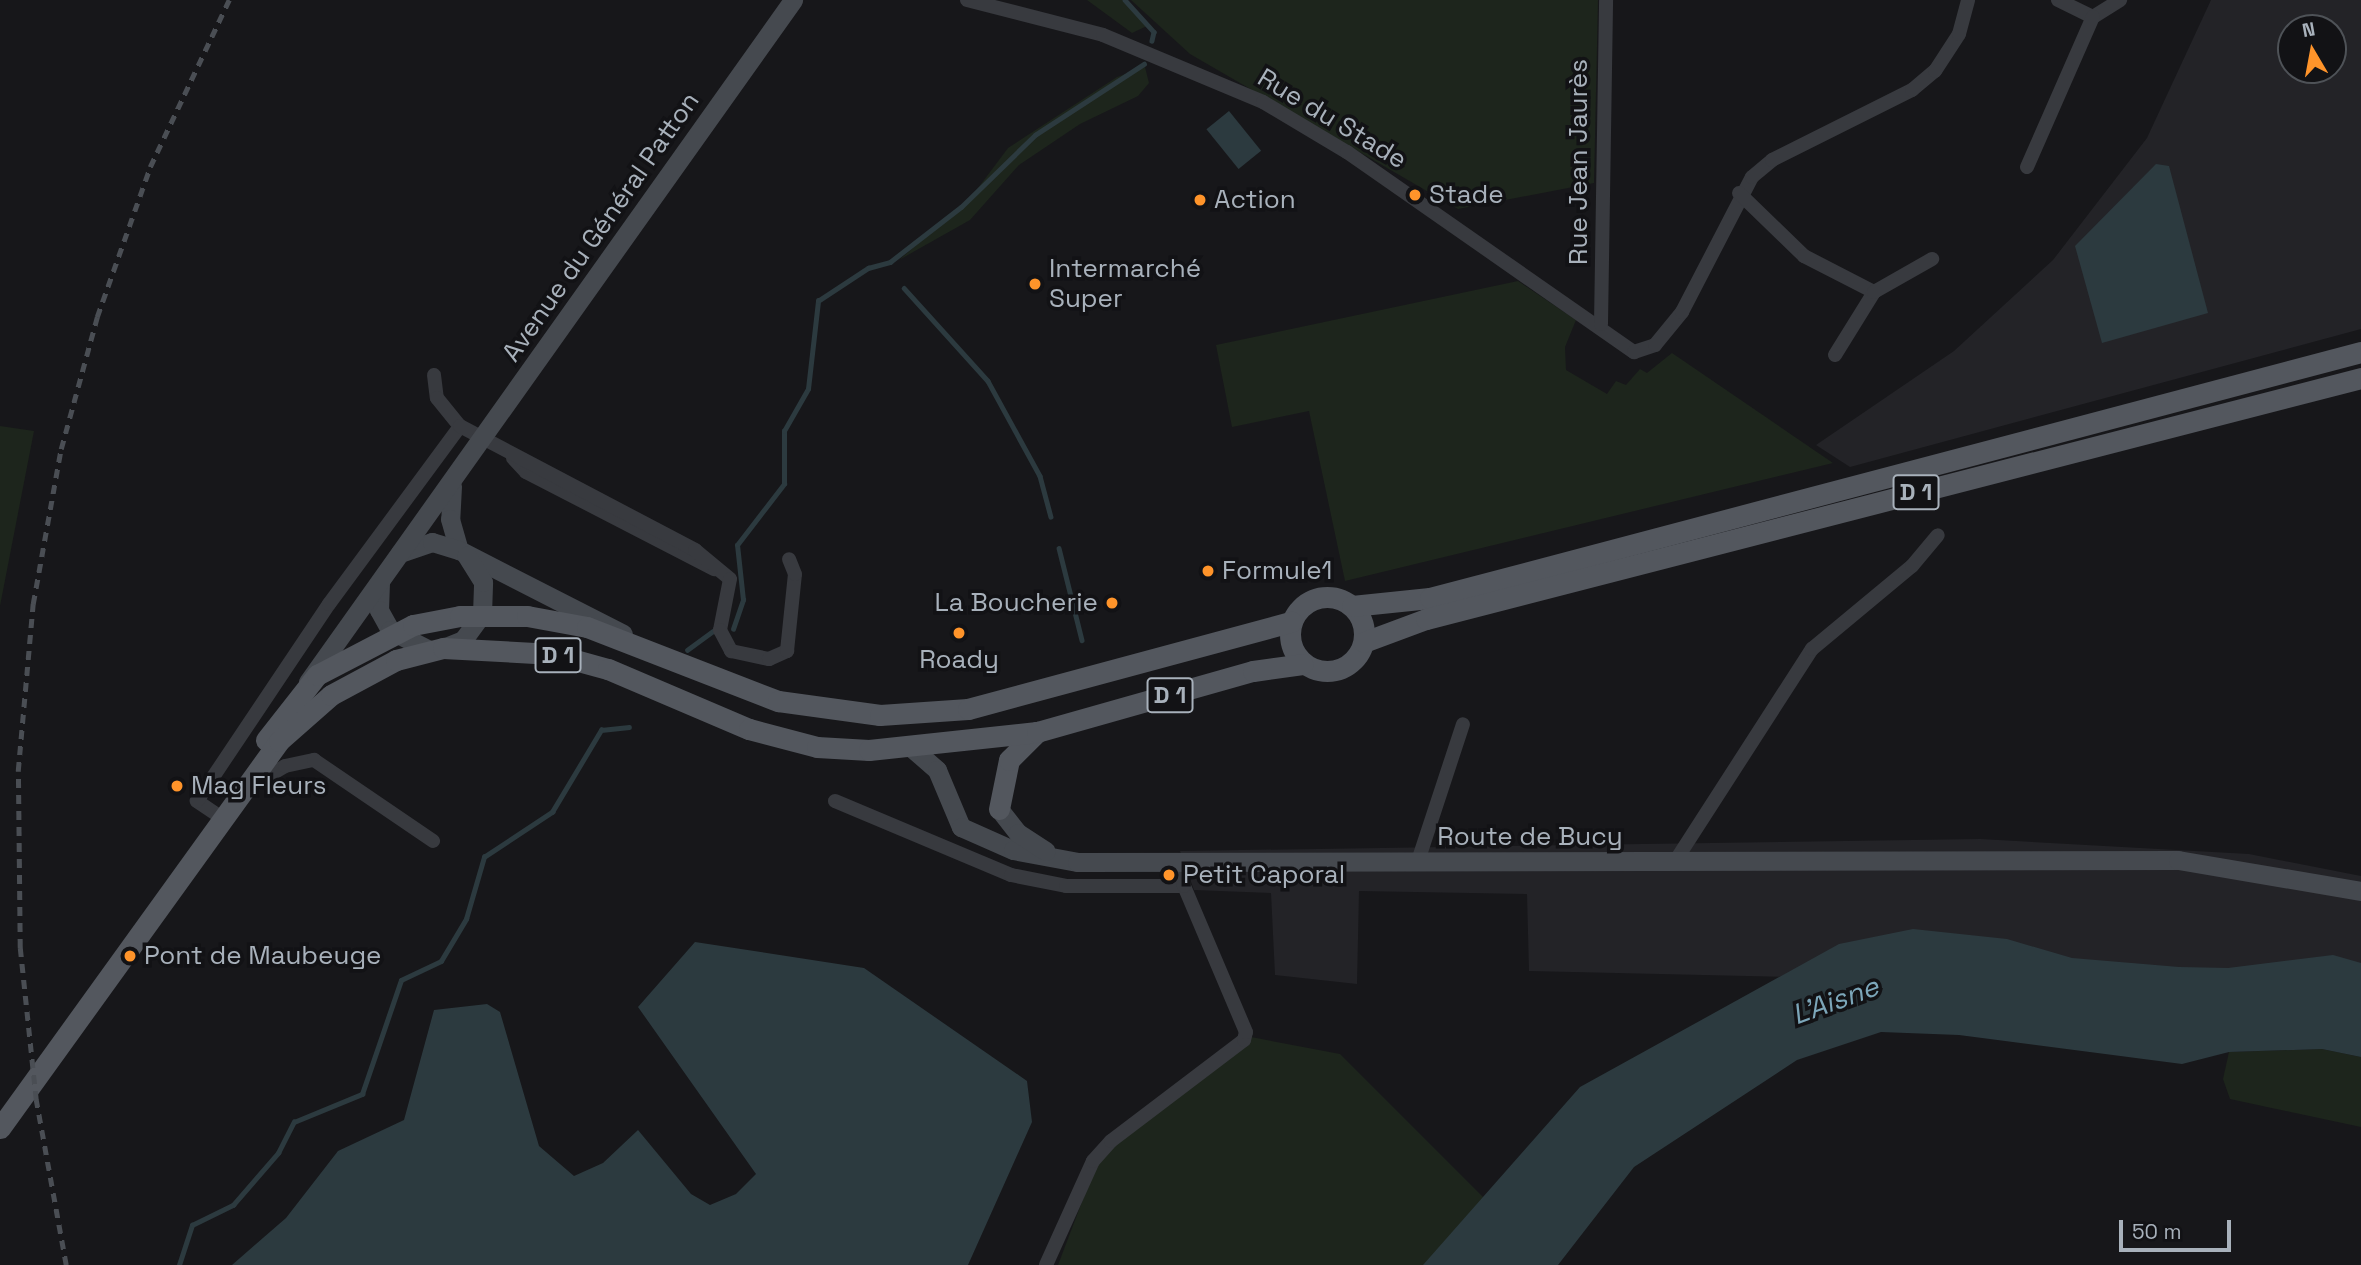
<!DOCTYPE html>
<meta charset="utf-8">
<style>
body{margin:0}
#map{position:relative;width:2361px;height:1265px;overflow:hidden;background:#17171a;font-family:"Space Grotesk",sans-serif}
div>[style]{position:absolute}
.built>*{inset:0;background:#232327}
.green>*{inset:0;background:#1d251c}
.water>*{inset:0;background:#2c3a3f;transform-origin:0 0}
.stream>*{height:4.5px;margin:-2.25px;padding:0 2.25px;transform-origin:2.25px;border-radius:2.25px;background:#2c3a3f}
.minor>*{height:14px;margin:-7px;padding:0 7px;transform-origin:7px;border-radius:7px;background:#383a3f}
.secondary>*{height:19px;margin:-9.5px;padding:0 9.5px;transform-origin:9.5px;border-radius:9.5px;background:#45494f}
.primary>*{height:21px;margin:-10.5px;padding:0 10.5px;transform-origin:10.5px;border-radius:10.5px;background:#53575e}
.primary>.ring{margin:-10.5px;padding:0;box-sizing:content-box;background:none;border:21px solid #53575e;border-radius:50%}
.rail>*{height:4.5px;margin-top:-2.25px;transform-origin:0;background:repeating-linear-gradient(90deg,#4a4e54 0 9px,transparent 0 16px)}
.dots>*{width:19px;height:19px;translate:-50% -50%;box-sizing:border-box;border:4px solid #121215;border-radius:50%}
span{translate:-50% -50%;white-space:nowrap;text-align:center;line-height:1.15;-webkit-text-stroke:7px #121215;paint-order:stroke}
.shield-label span{padding:2px 5px;background:#121215;border:2px solid;border-radius:5px;-webkit-text-stroke-width:0}
.shield-label{font-size:24px;color:#a8b1bb;font-weight:700}
.street-label{font-size:26px;color:#a8b1bb}
.poi-label{font-size:26px;color:#a8b1bb}
.left{translate:0 -50%;text-align:left}
.right{translate:-100% -50%;text-align:right}
.water-label{font-size:28px;color:#7ca6b9;font-style:italic}
.north{position:absolute;left:2277px;top:14px;width:70px;height:70px;box-sizing:border-box;background:#121215;border:2px solid #4e5257;border-radius:50%;rotate:350deg;font-size:19px;font-weight:700;line-height:28px;text-align:center;color:#a8b1bb}
.north::after{content:'';display:block;margin:auto;width:24px;height:32px;background:#ff942a;clip-path:polygon(50% 0,100% 100%,50% 72%,0 100%)}
.scale{position:absolute;left:2119px;top:1220px;width:112px;height:32px;box-sizing:border-box;border:4px solid #a8b1bb;border-top:0;padding-left:9px;font-size:21px;line-height:24px;white-space:nowrap;color:#a8b1bb;-webkit-text-stroke:5px #121215;paint-order:stroke}
</style>
<div id="map">
<div class="built">
<i style="clip-path:polygon(evenodd,2211px 0,2361px 0,2361px 329px,1850px 467px,1816px 445px,1954px 351px,2053px 260px,2147px 138px,2211px 0,2291px 28px,2333px 28px,2333px 70px,2291px 70px,2291px 28px)"></i>
<i style="clip-path:polygon(1980px 839px,2249px 854px,2361px 876px,2361px 990px,1529px 971px,1527px 894px,1359px 891px,1357px 984px,1275px 975px,1271px 893px,1194px 890px,1180px 851px)"></i>
</div>
<div class="green">
<i style="clip-path:polygon(1087px 0,1123px 0,1147px 26px,1132px 33px)"></i>
<i style="clip-path:polygon(1131px 0,1598px 0,1594px 183px,1458px 209px,1190px 54px)"></i>
<i style="clip-path:polygon(1145px 67px,1149px 83px,1138px 96px,1080px 124px,1019px 165px,970px 220px,899px 260px,969px 200px,1008px 148px,1117px 77px)"></i>
<i style="clip-path:polygon(1518px 281px,1576px 320px,1565px 347px,1566px 370px,1607px 394px,1616px 381px,1626px 385px,1640px 369px,1647px 373px,1672px 353px,1833px 463px,1345px 581px,1309px 411px,1232px 427px,1216px 345px)"></i>
<i style="clip-path:polygon(0 426px,34px 431px,0 606px)"></i>
<i style="clip-path:polygon(1251px 1037px,1340px 1054px,1497px 1211px,1466px 1265px,1058px 1265px,1099px 1157px)"></i>
<i style="clip-path:polygon(2322px 1049px,2361px 1057px,2361px 1127px,2230px 1099px,2223px 1079px,2229px 1052px)"></i>
</div>
<div class="water">
<i style="left:1229px;top:111px;width:51px;height:29px;rotate:51deg"></i>
<i style="clip-path:polygon(2156px 164px,2169px 166px,2208px 313px,2102px 343px,2075px 246px)"></i>
<i style="clip-path:polygon(1913px 929px,2007px 939px,2072px 958px,2179px 967px,2228px 968px,2333px 955px,2361px 963px,2361px 1057px,2322px 1049px,2229px 1052px,2182px 1064px,1959px 1035px,1881px 1032px,1797px 1060px,1634px 1167px,1558px 1265px,1423px 1265px,1580px 1087px,1839px 944px)"></i>
<i style="clip-path:polygon(695px 942px,864px 968px,1027px 1081px,1032px 1122px,968px 1265px,232px 1265px,286px 1218px,338px 1151px,404px 1120px,434px 1010px,487px 1004px,500px 1012px,539px 1146px,574px 1176px,603px 1163px,638px 1130px,691px 1194px,710px 1205px,736px 1194px,756px 1174px,638px 1007px)"></i>
</div>
<div class="stream">
<i style="left:1125px;top:0;width:43px;rotate:47.8deg"></i>
<i style="left:1154px;top:32px;width:9px;rotate:103deg"></i>
<i style="left:904px;top:288px;width:125px;rotate:47.9deg"></i>
<i style="left:988px;top:381px;width:108px;rotate:61.3deg"></i>
<i style="left:1040px;top:476px;width:42px;rotate:75deg"></i>
<i style="left:1059px;top:548px;width:95px;rotate:76deg"></i>
<i style="left:733px;top:629px;width:31px;rotate:-71deg"></i>
<i style="left:743px;top:600px;width:55px;rotate:-96.2deg"></i>
<i style="left:737px;top:545px;width:77px;rotate:-52.4deg"></i>
<i style="left:784px;top:484px;width:53px;rotate:-90deg"></i>
<i style="left:784px;top:431px;width:48px;rotate:-60.3deg"></i>
<i style="left:808px;top:389px;width:89px;rotate:-83.5deg"></i>
<i style="left:818px;top:301px;width:60px;rotate:-33.4deg"></i>
<i style="left:868px;top:268px;width:23px;rotate:-15deg"></i>
<i style="left:890px;top:262px;width:90px;rotate:-37.8deg"></i>
<i style="left:961px;top:207px;width:103px;rotate:-44.2deg"></i>
<i style="left:1035px;top:135px;width:130px;rotate:-33.1deg"></i>
<i style="left:687px;top:650px;width:32px;rotate:-36deg"></i>
<i style="left:179px;top:1265px;width:42px;rotate:-72deg"></i>
<i style="left:192px;top:1225px;width:46px;rotate:-26deg"></i>
<i style="left:233px;top:1205px;width:69px;rotate:-49.1deg"></i>
<i style="left:278px;top:1153px;width:35px;rotate:-63deg"></i>
<i style="left:294px;top:1122px;width:74px;rotate:-22.4deg"></i>
<i style="left:362px;top:1094px;width:120px;rotate:-71.1deg"></i>
<i style="left:401px;top:980px;width:44px;rotate:-25.4deg"></i>
<i style="left:441px;top:961px;width:49px;rotate:-59.2deg"></i>
<i style="left:466px;top:919px;width:65px;rotate:-73.8deg"></i>
<i style="left:484px;top:857px;width:82px;rotate:-33.5deg"></i>
<i style="left:552px;top:812px;width:96px;rotate:-59.1deg"></i>
<i style="left:601px;top:730px;width:28px;rotate:-6deg"></i>
</div>
<div class="minor">
<i style="left:967px;top:0;width:140px;rotate:14.4deg"></i>
<i style="left:1103px;top:35px;width:173px;rotate:22.7deg"></i>
<i style="left:1263px;top:102px;width:98px;rotate:30.8deg"></i>
<i style="left:1347px;top:152px;width:350px;rotate:34.9deg"></i>
<i style="left:1634px;top:352px;width:22px;rotate:-18deg"></i>
<i style="left:1655px;top:345px;width:43px;rotate:-50.7deg"></i>
<i style="left:1682px;top:312px;width:152px;rotate:-62.6deg"></i>
<i style="left:1752px;top:177px;width:26px;rotate:-40deg"></i>
<i style="left:1772px;top:160px;width:157px;rotate:-26.6deg"></i>
<i style="left:1912px;top:90px;width:30px;rotate:-40deg"></i>
<i style="left:1935px;top:71px;width:44px;rotate:-57deg"></i>
<i style="left:1959px;top:34px;width:35px;rotate:-75deg"></i>
<i style="left:2058px;top:0;width:39px;rotate:26deg"></i>
<i style="left:2093px;top:17px;width:32px;rotate:-32deg"></i>
<i style="left:2027px;top:167px;width:164px;rotate:-66.3deg"></i>
<i style="left:1739px;top:193px;width:91px;rotate:44.1deg"></i>
<i style="left:1804px;top:256px;width:79px;rotate:27.2deg"></i>
<i style="left:1601px;top:324px;width:324px;rotate:-89.1deg"></i>
<i style="left:1835px;top:355px;width:74px;rotate:-58.2deg"></i>
<i style="left:1874px;top:292px;width:67px;rotate:-29.6deg"></i>
<i style="left:434px;top:375px;width:23px;rotate:83deg"></i>
<i style="left:437px;top:398px;width:36px;rotate:51deg"></i>
<i style="left:513px;top:458px;width:19px;rotate:47deg"></i>
<i style="left:526px;top:472px;width:212px;rotate:27.3deg"></i>
<i style="left:246px;top:789px;width:45px;rotate:-30.5deg"></i>
<i style="left:285px;top:766px;width:30px;rotate:-12deg"></i>
<i style="left:314px;top:760px;width:144px;rotate:34.2deg"></i>
<i style="left:835px;top:801px;width:191px;rotate:22.8deg"></i>
<i style="left:1011px;top:875px;width:56px;rotate:11.3deg"></i>
<i style="left:1066px;top:886px;width:118px"></i>
<i style="left:219px;top:816px;width:27px;rotate:-146deg"></i>
<i style="left:197px;top:801px;width:237px;rotate:-56.2deg"></i>
<i style="left:329px;top:604px;width:221px;rotate:-53.6deg"></i>
<i style="left:460px;top:426px;width:266px;rotate:27.8deg"></i>
<i style="left:695px;top:550px;width:45px;rotate:39.6deg"></i>
<i style="left:730px;top:579px;width:52px;rotate:101.1deg"></i>
<i style="left:720px;top:630px;width:24px;rotate:62deg"></i>
<i style="left:731px;top:651px;width:39px;rotate:12deg"></i>
<i style="left:769px;top:659px;width:20px;rotate:-24deg"></i>
<i style="left:787px;top:651px;width:77px;rotate:-84.1deg"></i>
<i style="left:795px;top:574px;width:16px;rotate:-112deg"></i>
<i style="left:1674px;top:863px;width:255px;rotate:-57.2deg"></i>
<i style="left:1812px;top:649px;width:130px;rotate:-39.7deg"></i>
<i style="left:1912px;top:566px;width:40px;rotate:-50deg"></i>
<i style="left:1417px;top:864px;width:147px;rotate:-71.8deg"></i>
<i style="left:1046px;top:1265px;width:114px;rotate:-65.7deg"></i>
<i style="left:1093px;top:1161px;width:27px;rotate:-48deg"></i>
<i style="left:1111px;top:1141px;width:167px;rotate:-37.2deg"></i>
<i style="left:1244px;top:1040px;width:8px;rotate:-76deg"></i>
<i style="left:1246px;top:1032px;width:159px;rotate:-113deg"></i>
<i style="left:1184px;top:886px;width:20px;rotate:-96deg"></i>
</div>
<div class="secondary">
<i style="left:452px;top:486px;width:33px;rotate:93deg"></i>
<i style="left:450px;top:519px;width:32px;rotate:74deg"></i>
<i style="left:459px;top:550px;width:184px;rotate:27.1deg"></i>
<i style="left:400px;top:553px;width:34px;rotate:-19deg"></i>
<i style="left:432px;top:542px;width:28px;rotate:17deg"></i>
<i style="left:380px;top:582px;width:28px;rotate:92deg"></i>
<i style="left:379px;top:610px;width:23px;rotate:61deg"></i>
<i style="left:390px;top:630px;width:44px;rotate:27.1deg"></i>
<i style="left:443px;top:648px;width:22px;rotate:-22deg"></i>
<i style="left:463px;top:640px;width:32px;rotate:-54deg"></i>
<i style="left:482px;top:614px;width:32px;rotate:-88deg"></i>
<i style="left:483px;top:582px;width:31px;rotate:-122deg"></i>
<i style="left:308px;top:682px;width:837px;rotate:-54.58deg"></i>
<i style="left:913px;top:749px;width:32px;rotate:41deg"></i>
<i style="left:937px;top:770px;width:62px;rotate:67.2deg"></i>
<i style="left:961px;top:827px;width:57px;rotate:23.9deg"></i>
<i style="left:1013px;top:850px;width:65px;rotate:10.6deg"></i>
<i style="left:1077px;top:862px;width:1101px;rotate:-0.1deg"></i>
<i style="left:2178px;top:860px;width:186px;rotate:9.6deg"></i>
<i style="left:999px;top:809px;width:31px;rotate:52deg"></i>
<i style="left:1018px;top:833px;width:33px;rotate:33deg"></i>
</div>
<div class="primary">
<i class="ring" style="left:1290px;top:597px;width:53px;height:53px"></i>
<i style="left:1352px;top:606px;width:78px;rotate:-5.9deg"></i>
<i style="left:1430px;top:598px;width:963px;rotate:-14.8deg"></i>
<i style="left:1364px;top:642px;width:66px;rotate:-20.4deg"></i>
<i style="left:1426px;top:619px;width:966px;rotate:-14.45deg"></i>
<i style="left:266px;top:740px;width:83px;rotate:-51.9deg"></i>
<i style="left:317px;top:675px;width:108px;rotate:-27.5deg"></i>
<i style="left:413px;top:625px;width:48px;rotate:-10.8deg"></i>
<i style="left:460px;top:616px;width:67px"></i>
<i style="left:527px;top:616px;width:61px;rotate:10.4deg"></i>
<i style="left:587px;top:627px;width:205px;rotate:21.2deg"></i>
<i style="left:778px;top:701px;width:103px;rotate:7.8deg"></i>
<i style="left:880px;top:715px;width:88px;rotate:-3.9deg"></i>
<i style="left:968px;top:709px;width:335px;rotate:-15.1deg"></i>
<i style="left:999px;top:809px;width:50px;rotate:-78.5deg"></i>
<i style="left:1009px;top:760px;width:40px;rotate:-45deg"></i>
<i style="left:0;top:1128px;width:477px;rotate:-54.2deg"></i>
<i style="left:279px;top:741px;width:69px;rotate:-41.5deg"></i>
<i style="left:331px;top:695px;width:74px;rotate:-28.3deg"></i>
<i style="left:396px;top:660px;width:49px;rotate:-14.3deg"></i>
<i style="left:443px;top:648px;width:110px;rotate:3.1deg"></i>
<i style="left:553px;top:654px;width:57px;rotate:15.3deg"></i>
<i style="left:608px;top:669px;width:153px;rotate:23.1deg"></i>
<i style="left:749px;top:729px;width:70px;rotate:14.8deg"></i>
<i style="left:817px;top:747px;width:52px;rotate:3.3deg"></i>
<i style="left:869px;top:750px;width:169px;rotate:-6.1deg"></i>
<i style="left:1037px;top:732px;width:224px;rotate:-15.8deg"></i>
<i style="left:1253px;top:671px;width:50px;rotate:-8deg"></i>
</div>
<div class="rail">
<i style="left:66px;top:1265px;width:168px;rotate:-100.3deg"></i>
<i style="left:36px;top:1100px;width:153px;rotate:-96deg"></i>
<i style="left:20px;top:948px;width:177px;rotate:-90.6deg"></i>
<i style="left:18px;top:771px;width:168px;rotate:-84.9deg"></i>
<i style="left:33px;top:604px;width:158px;rotate:-79.8deg"></i>
<i style="left:61px;top:449px;width:137px;rotate:-74.7deg"></i>
<i style="left:97px;top:317px;width:159px;rotate:-70.5deg"></i>
<i style="left:150px;top:167px;width:185px;rotate:-64.7deg"></i>
</div>
<div class="dots">
<i style="left:1415px;top:195px;background:#ff942a"></i>
<i style="left:1200px;top:200px;background:#ff942a"></i>
<i style="left:1035px;top:284px;background:#ff942a"></i>
<i style="left:1208px;top:571px;background:#ff942a"></i>
<i style="left:1112px;top:603px;background:#ff942a"></i>
<i style="left:959px;top:633px;background:#ff942a"></i>
<i style="left:177px;top:786px;background:#ff942a"></i>
<i style="left:1169px;top:875px;background:#ff942a"></i>
<i style="left:130px;top:956px;background:#ff942a"></i>
</div>
<div class="shield-label">
<span style="left:1916px;top:492px">D 1</span>
<span style="left:558px;top:655px">D 1</span>
<span style="left:1170px;top:695px">D 1</span>
</div>
<div class="street-label">
<span style="left:1332px;top:119px;rotate:31deg">Rue du Stade</span>
<span style="left:1579px;top:162px;rotate:-90deg">Rue Jean Jaurès</span>
<span style="left:601px;top:227px;rotate:-55deg">Avenue du Général Patton</span>
<span style="left:1530px;top:837px">Route de Bucy</span>
</div>
<div class="poi-label">
<span class="left" style="left:1429px;top:195px">Stade</span>
<span class="left" style="left:1214px;top:200px">Action</span>
<span class="left" style="left:1049px;top:284px">Intermarché<br>Super</span>
<span class="left" style="left:1222px;top:571px">Formule1</span>
<span class="right" style="left:1098px;top:603px">La Boucherie</span>
<span style="left:959px;top:660px">Roady</span>
<span class="left" style="left:191px;top:786px">Mag Fleurs</span>
<span class="left" style="left:1183px;top:875px">Petit Caporal</span>
<span class="left" style="left:144px;top:956px">Pont de Maubeuge</span>
</div>
<div class="water-label">
<span style="left:1835px;top:1000px;rotate:-20deg">L'Aisne</span>
</div>
<div class="north">N</div>
<div class="scale">50 m</div>
</div>
